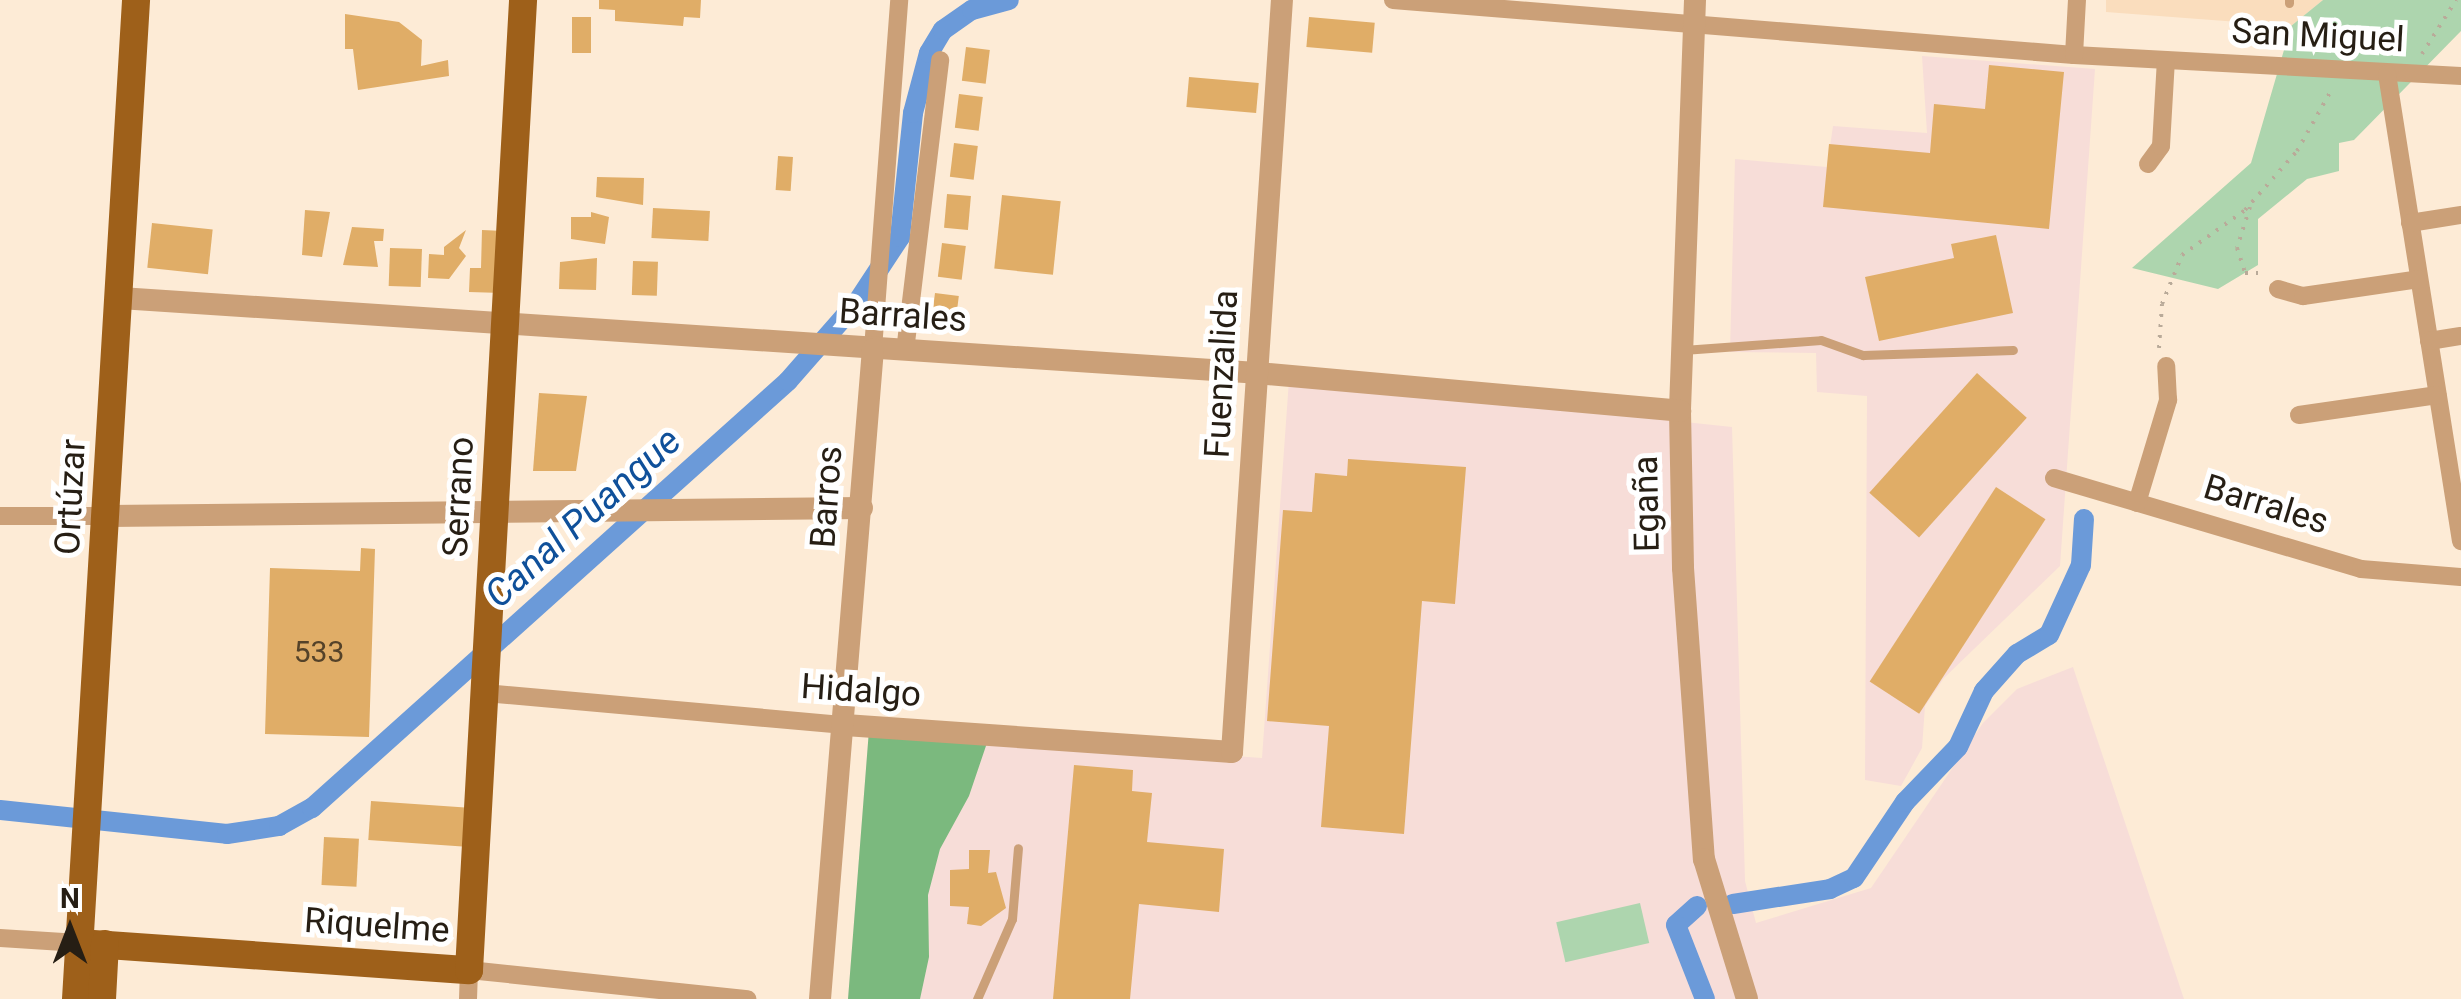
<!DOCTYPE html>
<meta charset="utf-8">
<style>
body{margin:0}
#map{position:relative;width:2461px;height:999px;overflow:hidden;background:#fdebd6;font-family:Roboto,sans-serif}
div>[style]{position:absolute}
.built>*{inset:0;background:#faddbd}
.industrial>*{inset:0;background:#f7ddd8}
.green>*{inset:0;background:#add5ae;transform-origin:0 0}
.forest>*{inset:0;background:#7bb97e}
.canal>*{height:20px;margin:-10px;padding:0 10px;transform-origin:10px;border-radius:10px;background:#6b9ad9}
.building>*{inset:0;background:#e0ad67;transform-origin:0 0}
.path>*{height:4px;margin-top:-2px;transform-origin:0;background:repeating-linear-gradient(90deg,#b9aa99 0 2.5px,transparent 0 10.5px)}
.service>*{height:9px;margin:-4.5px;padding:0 4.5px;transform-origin:4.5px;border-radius:4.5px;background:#cba078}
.minor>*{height:18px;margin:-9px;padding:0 9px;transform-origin:9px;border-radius:9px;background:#cba078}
.tertiary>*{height:22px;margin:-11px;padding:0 11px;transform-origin:11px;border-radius:11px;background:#cba078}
.primary>*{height:28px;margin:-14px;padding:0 14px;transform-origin:14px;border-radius:14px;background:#9e601a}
span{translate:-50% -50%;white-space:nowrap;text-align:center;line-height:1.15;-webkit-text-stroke:10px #fff;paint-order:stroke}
.number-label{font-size:30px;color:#544229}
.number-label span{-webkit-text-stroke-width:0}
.street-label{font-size:35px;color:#261e14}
.water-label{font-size:38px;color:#0f509a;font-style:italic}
.north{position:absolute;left:20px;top:879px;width:100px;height:100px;-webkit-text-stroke:8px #fff;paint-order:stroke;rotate:0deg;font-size:28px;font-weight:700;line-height:40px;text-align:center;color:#261e14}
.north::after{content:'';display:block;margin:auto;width:35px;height:45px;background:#261e14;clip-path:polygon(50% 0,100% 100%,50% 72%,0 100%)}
</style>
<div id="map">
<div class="built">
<i style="clip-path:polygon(2106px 0,2323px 0,2291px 26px,2106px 12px)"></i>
</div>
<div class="industrial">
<i style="clip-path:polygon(1922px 56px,2095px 69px,2060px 566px,1944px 678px,1925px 706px,1922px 748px,1901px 786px,1865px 780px,1867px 396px,1817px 392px,1816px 353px,1730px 352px,1735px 159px,1827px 167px,1833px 126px,1927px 133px)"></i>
<i style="clip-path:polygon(1289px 380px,1732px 427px,1745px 881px,1756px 923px,1871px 888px,1983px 723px,2017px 689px,2073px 667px,2184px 999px,848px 999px,869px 730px,1262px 758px)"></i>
</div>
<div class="green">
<i style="clip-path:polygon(2323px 0,2461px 0,2461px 31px,2354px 140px,2339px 143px,2339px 171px,2307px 179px,2258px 219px,2258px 265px,2218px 289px,2132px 268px,2251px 163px,2291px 26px)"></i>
<i style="left:1640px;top:903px;width:41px;height:86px;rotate:77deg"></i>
</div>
<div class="forest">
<i style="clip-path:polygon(869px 730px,989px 737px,969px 796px,940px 849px,928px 895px,929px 957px,920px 999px,848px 999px)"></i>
</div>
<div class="canal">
<i style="left:0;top:810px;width:228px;rotate:6deg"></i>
<i style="left:227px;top:834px;width:53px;rotate:-8.7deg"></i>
<i style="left:279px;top:826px;width:38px;rotate:-29deg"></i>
<i style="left:312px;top:808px;width:639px;rotate:-41.89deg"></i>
<i style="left:788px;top:381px;width:106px;rotate:-48.8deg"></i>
<i style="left:858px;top:301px;width:77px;rotate:-56.7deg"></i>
<i style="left:900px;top:237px;width:125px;rotate:-84deg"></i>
<i style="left:913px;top:113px;width:62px;rotate:-75.1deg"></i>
<i style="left:929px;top:53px;width:27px;rotate:-59deg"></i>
<i style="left:943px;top:30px;width:35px;rotate:-35deg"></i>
<i style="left:972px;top:10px;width:38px;rotate:-15deg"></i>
<i style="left:1733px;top:904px;width:98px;rotate:-8.8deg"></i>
<i style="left:1830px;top:889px;width:26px;rotate:-25deg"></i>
<i style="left:1854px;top:878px;width:92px;rotate:-56.1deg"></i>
<i style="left:1905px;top:802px;width:76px;rotate:-46.1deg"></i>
<i style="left:1958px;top:747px;width:62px;rotate:-65.1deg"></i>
<i style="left:1984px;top:691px;width:50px;rotate:-48.3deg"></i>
<i style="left:2017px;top:654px;width:37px;rotate:-31deg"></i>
<i style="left:2049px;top:635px;width:77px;rotate:-65.4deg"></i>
<i style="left:2081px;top:565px;width:46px;rotate:-86.3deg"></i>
<i style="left:1697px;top:906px;width:28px;rotate:138deg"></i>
<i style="left:1676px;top:925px;width:79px;rotate:68.6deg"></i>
</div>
<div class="building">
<i style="clip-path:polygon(599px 0,701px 0,700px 18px,684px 17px,683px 26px,615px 21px,615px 10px,599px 9px)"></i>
<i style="clip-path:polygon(345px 14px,399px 22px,422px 40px,421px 66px,448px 60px,449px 76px,358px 90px,353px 49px,345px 49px)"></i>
<i style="left:572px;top:17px;width:19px;height:36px"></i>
<i style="left:1309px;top:17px;width:66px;height:30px;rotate:5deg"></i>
<i style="left:966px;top:47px;width:24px;height:34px;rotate:7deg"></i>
<i style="clip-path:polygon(1989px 65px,2064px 72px,2049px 229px,1823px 207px,1829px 144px,1930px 153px,1934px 104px,1985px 109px)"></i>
<i style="left:1189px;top:77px;width:70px;height:30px;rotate:5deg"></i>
<i style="left:959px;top:94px;width:24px;height:34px;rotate:7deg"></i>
<i style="left:954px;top:143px;width:24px;height:34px;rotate:7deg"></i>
<i style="left:778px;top:156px;width:15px;height:34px;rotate:4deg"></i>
<i style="clip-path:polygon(597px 177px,644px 178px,643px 205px,596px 197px)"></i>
<i style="left:947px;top:194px;width:24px;height:34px;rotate:5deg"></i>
<i style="left:1002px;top:195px;width:59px;height:74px;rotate:6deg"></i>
<i style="left:653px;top:208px;width:57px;height:30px;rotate:3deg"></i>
<i style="clip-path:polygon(305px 210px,330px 212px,322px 257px,302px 255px)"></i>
<i style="clip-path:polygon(591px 212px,609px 217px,605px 244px,571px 239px,571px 217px,591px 217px)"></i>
<i style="left:152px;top:223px;width:61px;height:45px;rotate:6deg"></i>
<i style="clip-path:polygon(352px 227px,384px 229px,383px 241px,374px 241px,378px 267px,343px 265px)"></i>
<i style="clip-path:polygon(466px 230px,459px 248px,466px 256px,449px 279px,428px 278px,429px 254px,444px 255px,444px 247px)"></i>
<i style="clip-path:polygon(482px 230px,504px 231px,502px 293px,469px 292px,470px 268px,481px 268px)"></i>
<i style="clip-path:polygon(1996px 235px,2013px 313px,1879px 341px,1865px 277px,1954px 258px,1951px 244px)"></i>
<i style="left:942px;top:243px;width:24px;height:34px;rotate:7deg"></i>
<i style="left:390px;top:248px;width:32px;height:38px;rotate:2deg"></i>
<i style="clip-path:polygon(597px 258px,596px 290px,559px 289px,560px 262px)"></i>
<i style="left:633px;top:261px;width:25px;height:34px;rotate:2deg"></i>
<i style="left:935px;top:293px;width:24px;height:34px;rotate:7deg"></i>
<i style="left:1977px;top:373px;width:67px;height:161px;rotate:42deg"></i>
<i style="clip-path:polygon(539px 393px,587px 396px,576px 471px,533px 471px)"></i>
<i style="clip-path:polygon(1348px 459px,1466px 467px,1455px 604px,1422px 601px,1404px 834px,1321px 827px,1329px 726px,1267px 721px,1283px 510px,1312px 512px,1315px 473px,1347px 476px)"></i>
<i style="left:1996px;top:487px;width:59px;height:232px;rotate:33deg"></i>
<i style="clip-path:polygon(361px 548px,375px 549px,369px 737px,265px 734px,270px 568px,360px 571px)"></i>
<i style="clip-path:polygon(1074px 765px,1133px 770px,1132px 791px,1152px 793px,1147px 842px,1224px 849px,1219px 912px,1139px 904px,1130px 999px,1053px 999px)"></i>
<i style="left:371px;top:801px;width:98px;height:39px;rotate:4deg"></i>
<i style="left:324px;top:837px;width:35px;height:48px;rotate:3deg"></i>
<i style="clip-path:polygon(969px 850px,990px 850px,988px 873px,996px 872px,1006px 908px,981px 926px,967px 924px,969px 907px,950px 906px,950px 870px,969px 869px)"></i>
</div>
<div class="path">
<i style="left:2422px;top:54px;width:64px;rotate:-57.8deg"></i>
<i style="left:2250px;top:207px;width:43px;rotate:107.6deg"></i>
<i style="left:2237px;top:248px;width:26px;rotate:72deg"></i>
<i style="left:2245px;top:273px;width:21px"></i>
<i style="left:2159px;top:348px;width:44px;rotate:-86.1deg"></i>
<i style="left:2162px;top:304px;width:53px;rotate:-67.8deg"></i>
<i style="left:2182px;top:255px;width:77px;rotate:-35.5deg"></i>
<i style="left:2245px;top:210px;width:79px;rotate:-48.6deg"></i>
<i style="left:2297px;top:151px;width:71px;rotate:-60.6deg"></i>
</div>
<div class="service">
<i style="left:2289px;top:3px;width:3px;rotate:-90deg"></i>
<i style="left:1683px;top:350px;width:138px;rotate:-4.1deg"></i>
<i style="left:1821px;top:340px;width:45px;rotate:19.7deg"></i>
<i style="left:1863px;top:355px;width:150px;rotate:-1.9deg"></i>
<i style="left:977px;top:999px;width:87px;rotate:-66.4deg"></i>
<i style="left:1012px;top:919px;width:71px;rotate:-85.2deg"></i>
</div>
<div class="minor">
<i style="left:1393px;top:0;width:683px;rotate:4.62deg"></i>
<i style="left:2074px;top:55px;width:388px;rotate:3.1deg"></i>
<i style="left:2074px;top:55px;width:55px;rotate:-86.9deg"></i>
<i style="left:2387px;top:74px;width:473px;rotate:81deg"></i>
<i style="left:2148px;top:164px;width:22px;rotate:-54deg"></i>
<i style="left:2161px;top:146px;width:86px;rotate:-86.7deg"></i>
<i style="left:2410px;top:223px;width:52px;rotate:-8.9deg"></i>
<i style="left:2278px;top:289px;width:26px;rotate:16deg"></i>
<i style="left:2303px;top:296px;width:117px;rotate:-8.3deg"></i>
<i style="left:2429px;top:341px;width:32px;rotate:-9deg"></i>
<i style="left:873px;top:349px;width:350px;rotate:-85.7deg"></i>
<i style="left:905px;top:351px;width:293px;rotate:-83.1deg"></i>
<i style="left:2299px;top:415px;width:140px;rotate:-8.2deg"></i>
<i style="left:2054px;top:478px;width:320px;rotate:16.5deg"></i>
<i style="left:2361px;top:569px;width:100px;rotate:4.6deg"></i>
<i style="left:2137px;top:503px;width:108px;rotate:-73.2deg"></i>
<i style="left:2168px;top:400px;width:34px;rotate:-93deg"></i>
<i style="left:0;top:516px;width:108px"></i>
<i style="left:485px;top:693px;width:361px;rotate:5.1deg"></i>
<i style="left:0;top:938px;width:79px;rotate:3.6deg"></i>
<i style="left:468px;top:999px;width:29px;rotate:-88deg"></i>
<i style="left:469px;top:970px;width:280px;rotate:6deg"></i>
</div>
<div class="tertiary">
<i style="left:1695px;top:0;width:411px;rotate:92.1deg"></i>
<i style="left:1680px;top:411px;width:157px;rotate:88.9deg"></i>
<i style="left:1683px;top:568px;width:292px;rotate:85.9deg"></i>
<i style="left:1704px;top:859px;width:146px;rotate:72.9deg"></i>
<i style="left:120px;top:298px;width:1139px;rotate:3.77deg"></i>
<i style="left:1257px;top:373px;width:425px;rotate:5.1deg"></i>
<i style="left:108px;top:516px;width:754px;rotate:-0.61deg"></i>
<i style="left:845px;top:725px;width:388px;rotate:4deg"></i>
<i style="left:1232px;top:752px;width:754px;rotate:-86.2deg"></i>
<i style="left:820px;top:999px;width:652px;rotate:-85.34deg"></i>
</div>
<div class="primary">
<i style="left:79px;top:943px;width:391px;rotate:4deg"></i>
<i style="left:469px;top:970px;width:972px;rotate:-86.81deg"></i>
<i style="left:76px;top:999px;width:1001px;rotate:-86.56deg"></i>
<i style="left:102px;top:999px;width:55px;rotate:-86.9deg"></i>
</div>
<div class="number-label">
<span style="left:319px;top:652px">533</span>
</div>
<div class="street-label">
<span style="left:2318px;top:36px;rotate:3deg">San Miguel</span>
<span style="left:903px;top:316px;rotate:4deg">Barrales</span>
<span style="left:1222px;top:374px;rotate:-87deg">Fuenzalida</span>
<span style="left:71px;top:497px;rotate:-87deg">Ortúzar</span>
<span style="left:459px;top:497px;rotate:-87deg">Serrano</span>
<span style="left:827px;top:497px;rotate:-86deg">Barros</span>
<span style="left:1647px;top:504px;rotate:-91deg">Egaña</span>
<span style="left:2266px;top:505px;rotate:17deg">Barrales</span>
<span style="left:861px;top:691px;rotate:4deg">Hidalgo</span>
<span style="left:377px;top:926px;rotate:4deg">Riquelme</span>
</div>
<div class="water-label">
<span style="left:583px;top:518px;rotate:-42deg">Canal Puangue</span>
</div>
<div class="north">N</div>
</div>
